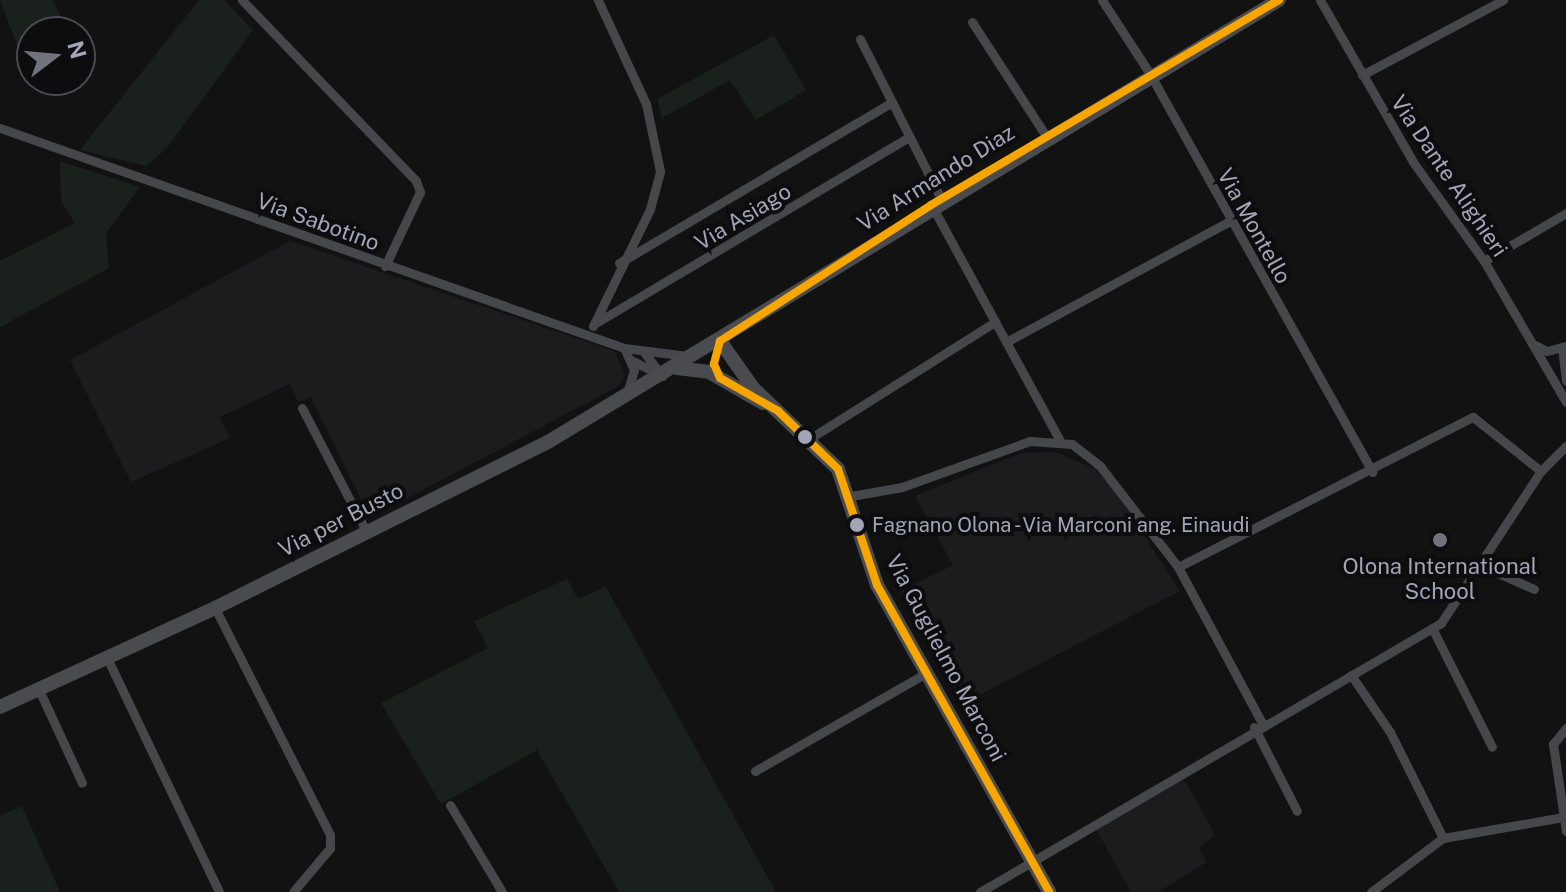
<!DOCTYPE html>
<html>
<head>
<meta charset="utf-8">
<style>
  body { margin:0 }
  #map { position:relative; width:1566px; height:892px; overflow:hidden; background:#121212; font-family:"Public Sans",sans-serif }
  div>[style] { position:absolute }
  .built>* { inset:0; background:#1c1c1e }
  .green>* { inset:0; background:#1a211c }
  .street>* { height:9px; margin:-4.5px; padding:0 4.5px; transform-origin:4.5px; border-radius:4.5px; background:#46474b }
  .secondary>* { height:14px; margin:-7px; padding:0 7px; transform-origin:7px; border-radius:7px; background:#4a4b4f }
  .bus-1>* { height:8px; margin:-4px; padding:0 4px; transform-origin:4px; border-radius:4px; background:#f7a600 }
  .dots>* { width:22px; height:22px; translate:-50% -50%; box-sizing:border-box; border:4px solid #0d0c0e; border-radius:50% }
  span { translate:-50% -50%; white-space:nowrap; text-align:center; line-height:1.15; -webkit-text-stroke:8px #0d0c0e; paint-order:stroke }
  .bus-label { font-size:20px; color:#a2a5b5 }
  .left { translate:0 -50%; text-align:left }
  .street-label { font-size:22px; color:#a2a5b5 }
  .poi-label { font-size:22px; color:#a2a5b5 }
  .north { position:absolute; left:16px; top:16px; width:80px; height:80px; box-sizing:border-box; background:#0d0c0e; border:2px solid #494951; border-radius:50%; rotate:74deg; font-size:22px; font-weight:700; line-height:32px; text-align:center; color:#a2a5b5 }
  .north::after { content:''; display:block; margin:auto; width:28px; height:36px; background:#70727c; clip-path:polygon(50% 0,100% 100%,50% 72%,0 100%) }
</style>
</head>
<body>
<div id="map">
  <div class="built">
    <div style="clip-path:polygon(290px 241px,614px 351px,625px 375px,619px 386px,370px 518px,311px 397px,298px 402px,290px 384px,220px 417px,230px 438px,131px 482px,70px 360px)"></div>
    <div style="clip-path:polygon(1056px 452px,1095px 469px,1116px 492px,1180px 591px,962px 704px,900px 591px,953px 565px,915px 496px,1021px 453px)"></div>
    <div style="clip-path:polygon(1179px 781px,1186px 782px,1215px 835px,1199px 848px,1207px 862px,1158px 892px,1131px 892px,1096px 829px)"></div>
  </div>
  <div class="green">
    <div style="clip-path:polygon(0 0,53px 0,64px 23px,32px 32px,32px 42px,19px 50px)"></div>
    <div style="clip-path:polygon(199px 0,224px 0,253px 30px,167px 148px,146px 166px,80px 150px)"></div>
    <div style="clip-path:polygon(774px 35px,806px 90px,756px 120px,730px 80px,662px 118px,657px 99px)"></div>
    <div style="clip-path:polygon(60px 161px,140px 187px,106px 233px,109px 268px,0 327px,0 261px,75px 223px,61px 201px)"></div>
    <div style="clip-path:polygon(567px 579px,578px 599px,606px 587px,776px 892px,619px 892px,537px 750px,441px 804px,381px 703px,488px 648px,474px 621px)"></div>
    <div style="clip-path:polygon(22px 806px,60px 892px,0 892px,0 816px)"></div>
  </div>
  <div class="street">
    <div style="left:242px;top:0;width:251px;rotate:46.1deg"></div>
    <div style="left:416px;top:181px;width:12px;rotate:70deg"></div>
    <div style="left:420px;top:192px;width:82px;rotate:115.3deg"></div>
    <div style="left:1102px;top:0;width:88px;rotate:57deg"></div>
    <div style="left:1150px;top:74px;width:456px;rotate:60.8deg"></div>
    <div style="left:1320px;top:0;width:187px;rotate:60.1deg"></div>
    <div style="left:1413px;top:162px;width:122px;rotate:54.4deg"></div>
    <div style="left:1484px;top:261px;width:163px;rotate:59.8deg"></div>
    <div style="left:972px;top:22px;width:136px;rotate:57deg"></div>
    <div style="left:860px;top:39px;width:179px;rotate:63.1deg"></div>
    <div style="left:1362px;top:75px;width:160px;rotate:-28deg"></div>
    <div style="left:0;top:128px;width:662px;rotate:19.42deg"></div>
    <div style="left:932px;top:206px;width:265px;rotate:61.4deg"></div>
    <div style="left:1484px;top:261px;width:95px;rotate:-30.3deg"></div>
    <div style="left:619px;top:263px;width:317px;rotate:-30.5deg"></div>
    <div style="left:594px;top:324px;width:366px;rotate:-30.7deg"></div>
    <div style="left:593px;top:326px;width:130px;rotate:-64deg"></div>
    <div style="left:650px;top:209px;width:39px;rotate:-75deg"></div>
    <div style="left:660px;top:171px;width:68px;rotate:-101.8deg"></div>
    <div style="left:646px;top:104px;width:115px;rotate:-114.8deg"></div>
    <div style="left:1006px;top:342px;width:255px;rotate:-28.4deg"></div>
    <div style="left:1535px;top:345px;width:13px;rotate:27deg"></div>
    <div style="left:1547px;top:351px;width:20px;rotate:-15deg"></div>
    <div style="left:1562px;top:348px;width:33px;rotate:83deg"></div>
    <div style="left:633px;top:361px;width:33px;rotate:27deg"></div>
    <div style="left:662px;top:376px;width:30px;rotate:-127deg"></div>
    <div style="left:627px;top:393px;width:24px;rotate:-73deg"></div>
    <div style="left:634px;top:370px;width:24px;rotate:-114deg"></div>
    <div style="left:624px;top:348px;width:64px;rotate:7.2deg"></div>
    <div style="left:302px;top:408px;width:139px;rotate:62.5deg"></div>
    <div style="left:809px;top:439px;width:220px;rotate:-32.2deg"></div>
    <div style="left:851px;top:496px;width:52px;rotate:-10deg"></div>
    <div style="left:902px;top:487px;width:136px;rotate:-19.8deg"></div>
    <div style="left:1030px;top:441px;width:42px;rotate:4.1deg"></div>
    <div style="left:1072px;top:444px;width:36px;rotate:38deg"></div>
    <div style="left:1100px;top:466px;width:128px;rotate:52.3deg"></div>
    <div style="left:1178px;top:567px;width:177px;rotate:61.7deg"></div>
    <div style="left:1480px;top:565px;width:59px;rotate:24deg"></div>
    <div style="left:1178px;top:567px;width:331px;rotate:-27deg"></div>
    <div style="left:1473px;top:417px;width:87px;rotate:38.5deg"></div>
    <div style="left:215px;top:608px;width:254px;rotate:63.1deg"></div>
    <div style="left:330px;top:835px;width:13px;rotate:90deg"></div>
    <div style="left:330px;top:848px;width:57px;rotate:130.1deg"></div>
    <div style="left:1432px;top:628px;width:133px;rotate:63.2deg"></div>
    <div style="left:108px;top:660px;width:257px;rotate:64.4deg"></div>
    <div style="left:1351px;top:675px;width:69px;rotate:55.6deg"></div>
    <div style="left:1390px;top:732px;width:119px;rotate:63.4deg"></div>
    <div style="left:40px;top:692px;width:100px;rotate:65.2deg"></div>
    <div style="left:1254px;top:727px;width:94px;rotate:62.9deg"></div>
    <div style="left:1566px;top:728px;width:21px;rotate:129deg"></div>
    <div style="left:1553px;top:744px;width:88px;rotate:81.5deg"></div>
    <div style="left:755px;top:771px;width:197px;rotate:-29.8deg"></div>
    <div style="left:450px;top:805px;width:101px;rotate:59.1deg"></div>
    <div style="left:980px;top:892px;width:534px;rotate:-30.26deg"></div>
    <div style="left:1441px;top:623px;width:182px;rotate:-56.7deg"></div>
    <div style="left:1541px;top:471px;width:35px;rotate:-45deg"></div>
    <div style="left:1371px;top:892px;width:90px;rotate:-36.9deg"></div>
    <div style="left:1443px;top:838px;width:122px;rotate:-9.9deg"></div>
  </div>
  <div class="secondary">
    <div style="left:720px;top:341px;width:57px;rotate:54.9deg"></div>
    <div style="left:753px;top:388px;width:117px;rotate:43.6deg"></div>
    <div style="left:838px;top:469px;width:122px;rotate:71.4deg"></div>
    <div style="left:877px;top:585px;width:352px;rotate:60.7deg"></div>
    <div style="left:677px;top:368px;width:32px;rotate:7deg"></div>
    <div style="left:709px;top:372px;width:62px;rotate:29.9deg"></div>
    <div style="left:0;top:707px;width:237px;rotate:-24.7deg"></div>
    <div style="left:215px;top:608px;width:372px;rotate:-26.5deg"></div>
    <div style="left:548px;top:442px;width:854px;rotate:-31.16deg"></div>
  </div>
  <div class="bus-1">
    <div style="left:720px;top:341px;width:24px;rotate:105deg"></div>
    <div style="left:714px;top:364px;width:15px;rotate:67deg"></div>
    <div style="left:720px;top:378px;width:67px;rotate:29.6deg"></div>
    <div style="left:778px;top:411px;width:83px;rotate:44deg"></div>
    <div style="left:838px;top:469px;width:122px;rotate:71.4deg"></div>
    <div style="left:877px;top:585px;width:352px;rotate:60.7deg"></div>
    <div style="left:720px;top:341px;width:251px;rotate:-32.8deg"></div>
    <div style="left:931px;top:205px;width:404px;rotate:-30.5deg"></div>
  </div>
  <div class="dots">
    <div style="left:805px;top:437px;background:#a2a5b5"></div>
    <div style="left:857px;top:525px;background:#a2a5b5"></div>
    <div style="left:1440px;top:540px;background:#70727c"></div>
  </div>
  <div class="bus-label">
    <span class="left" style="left:872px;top:525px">Fagnano Olona - Via Marconi ang. Einaudi</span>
  </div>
  <div class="street-label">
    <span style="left:1449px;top:176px;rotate:56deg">Via Dante Alighieri</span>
    <span style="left:936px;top:178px;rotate:-32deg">Via Armando Diaz</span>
    <span style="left:743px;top:217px;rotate:-31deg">Via Asiago</span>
    <span style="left:318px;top:222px;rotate:20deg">Via Sabotino</span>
    <span style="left:1254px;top:226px;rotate:61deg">Via Montello</span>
    <span style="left:341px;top:520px;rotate:-27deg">Via per Busto</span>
    <span style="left:946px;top:658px;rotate:62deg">Via Guglielmo Marconi</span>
  </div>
  <div class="poi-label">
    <span style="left:1440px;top:579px">Olona International<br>School</span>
  </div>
  <div class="north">N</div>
</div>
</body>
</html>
